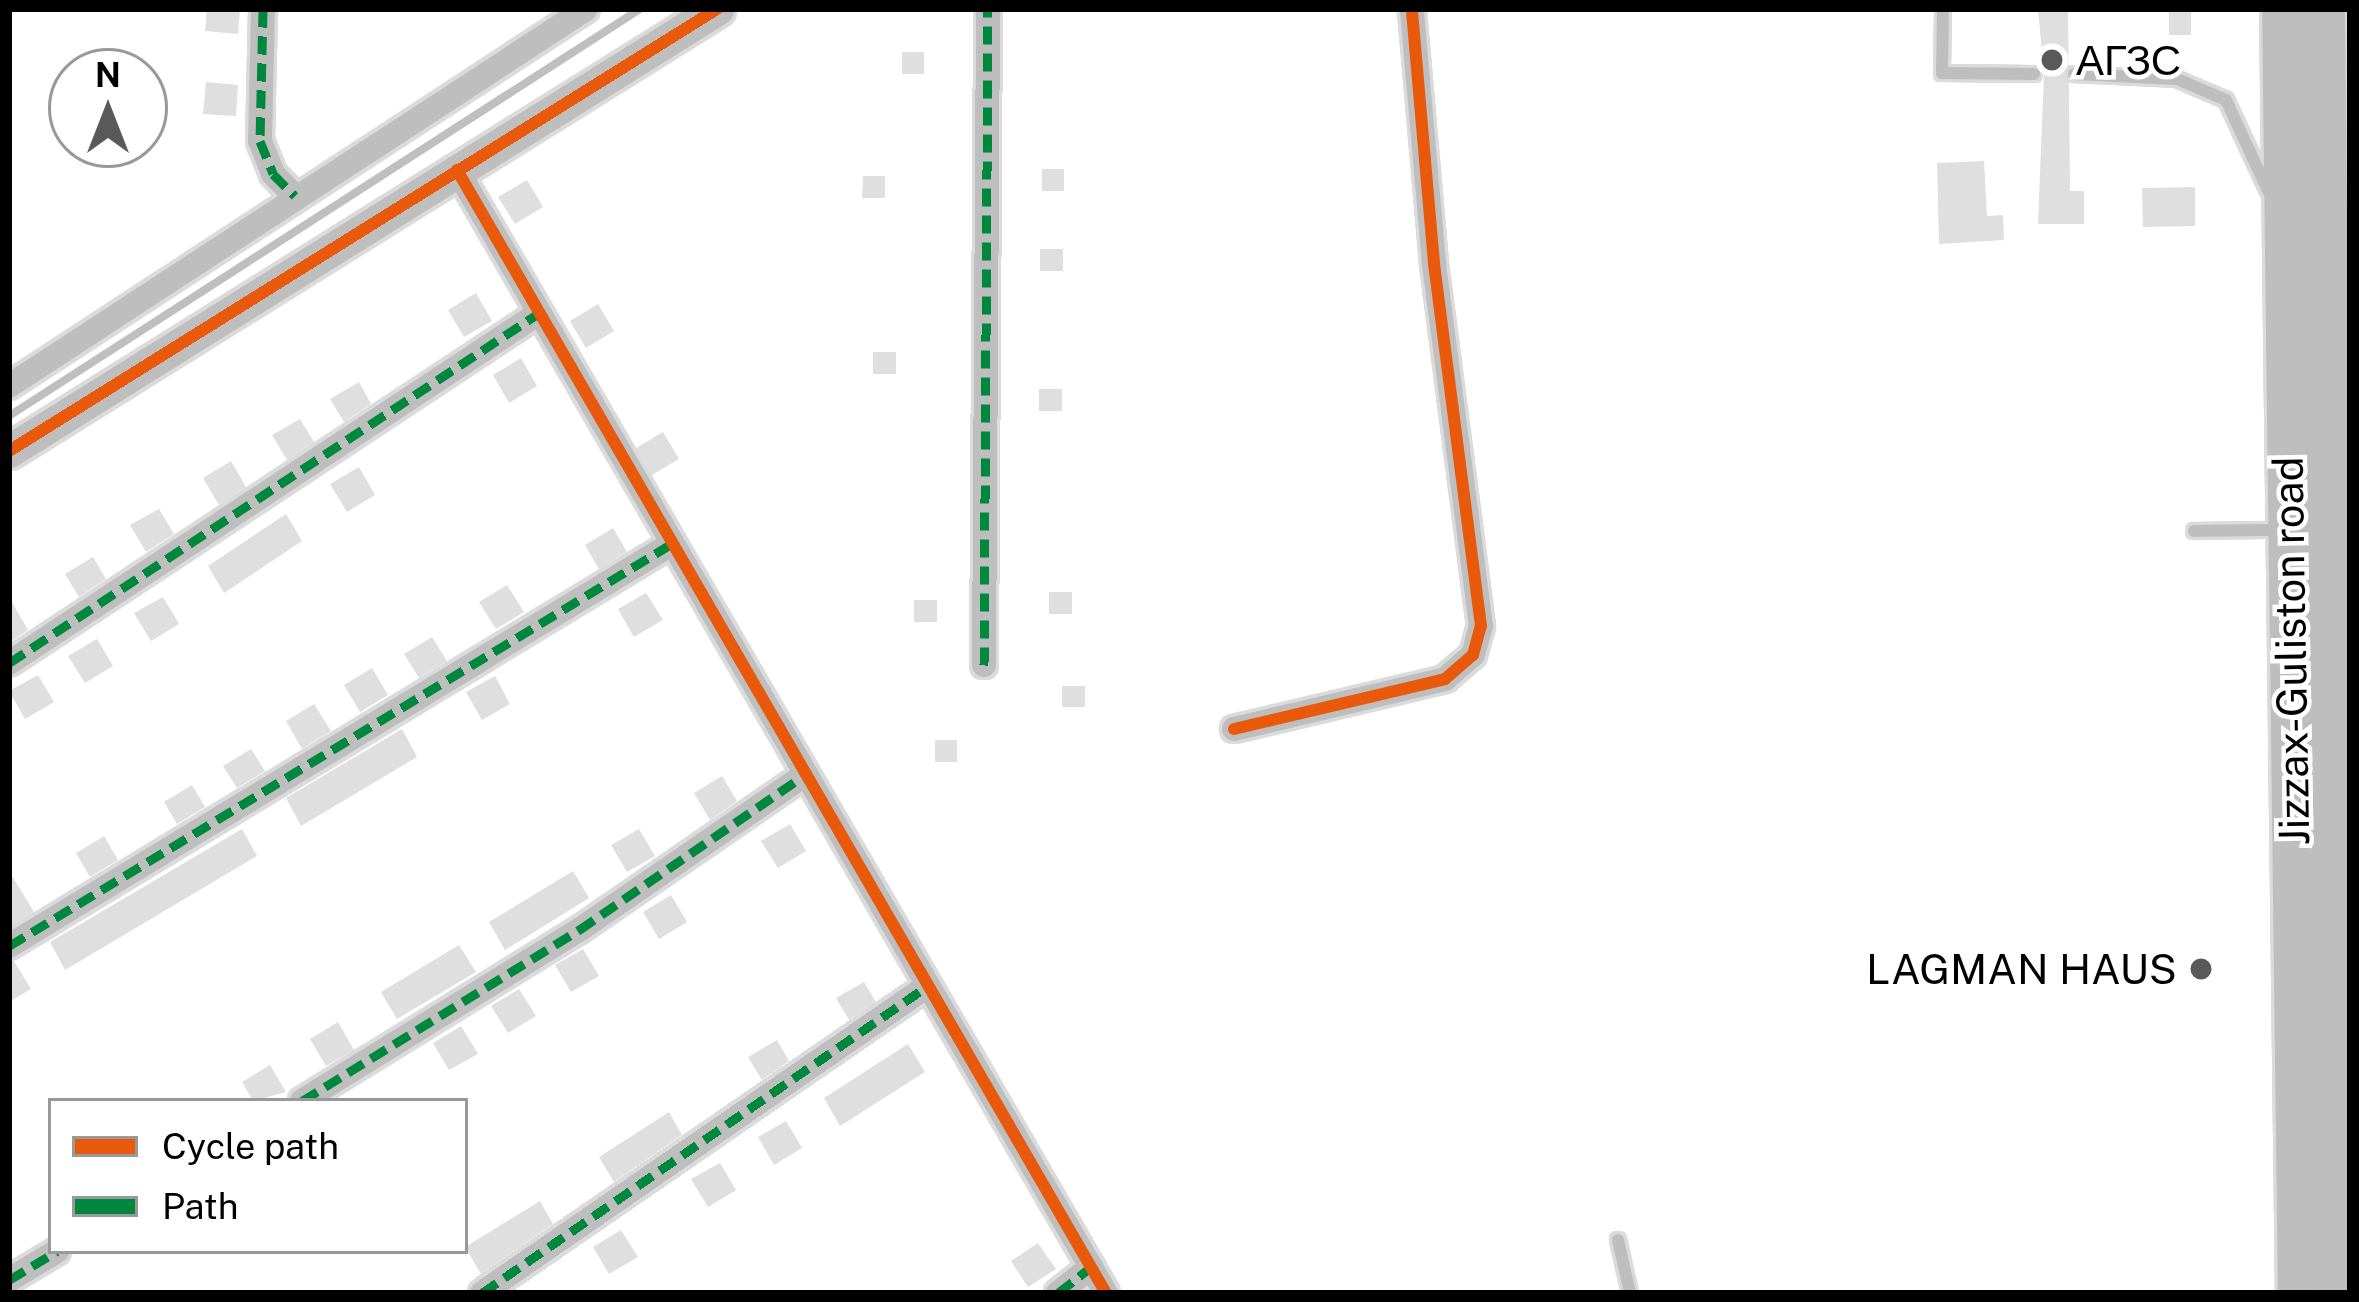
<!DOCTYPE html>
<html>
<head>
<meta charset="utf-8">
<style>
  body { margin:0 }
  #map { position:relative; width:2359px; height:1302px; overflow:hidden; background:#fff; font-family:"Public Sans",sans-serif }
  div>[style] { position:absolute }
  .stream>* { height:8px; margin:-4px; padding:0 4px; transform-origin:4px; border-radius:4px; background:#bfbfbf }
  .building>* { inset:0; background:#dfdfdf }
  .roads { filter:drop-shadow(3px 0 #dbdbdb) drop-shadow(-3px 0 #dbdbdb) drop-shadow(0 3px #dbdbdb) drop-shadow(0 -3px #dbdbdb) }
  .service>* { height:12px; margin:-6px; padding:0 6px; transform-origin:6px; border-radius:6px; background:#bebebe }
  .minor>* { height:24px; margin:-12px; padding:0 12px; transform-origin:12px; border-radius:12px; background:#bebebe }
  .tertiary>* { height:33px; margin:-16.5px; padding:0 16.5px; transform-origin:16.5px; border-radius:16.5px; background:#bebebe }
  .trunk>* { height:42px; margin:-21px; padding:0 21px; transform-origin:21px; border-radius:21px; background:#bebebe }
  .quiet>* { height:9px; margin-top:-4.5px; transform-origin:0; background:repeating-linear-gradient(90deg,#00873e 0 18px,transparent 0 27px) }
  .cycleway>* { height:12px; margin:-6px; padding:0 6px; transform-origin:6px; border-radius:6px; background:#e8590c }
  .dots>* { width:33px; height:33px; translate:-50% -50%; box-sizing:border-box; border:6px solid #fff; border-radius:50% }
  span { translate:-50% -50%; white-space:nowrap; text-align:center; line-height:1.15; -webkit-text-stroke:9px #fff; paint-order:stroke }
  .poi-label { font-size:42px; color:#000 }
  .left { translate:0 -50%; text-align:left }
  .right { translate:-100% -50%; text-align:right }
  .street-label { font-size:42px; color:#000 }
  .frame { position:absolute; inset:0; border:12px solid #000; pointer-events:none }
  .legend { position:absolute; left:48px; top:1098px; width:420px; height:156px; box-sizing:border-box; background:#fff; border:3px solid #999; margin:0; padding:15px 21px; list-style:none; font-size:36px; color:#000 }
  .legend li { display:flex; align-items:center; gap:24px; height:60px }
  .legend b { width:60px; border:3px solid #999 }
  .north { position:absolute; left:48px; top:48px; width:120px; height:120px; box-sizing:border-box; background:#fff; border:3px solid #999; border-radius:50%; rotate:0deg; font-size:33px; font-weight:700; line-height:48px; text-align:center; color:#000 }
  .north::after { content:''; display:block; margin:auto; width:42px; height:54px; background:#595959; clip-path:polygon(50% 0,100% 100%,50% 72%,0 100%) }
</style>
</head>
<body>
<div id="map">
  <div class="stream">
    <div style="left:9px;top:416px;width:751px;rotate:-32.82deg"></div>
  </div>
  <div class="building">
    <div style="clip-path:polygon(207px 9px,240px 9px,238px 34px,205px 31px)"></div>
    <div style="clip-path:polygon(2038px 9px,2068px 9px,2070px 191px,2084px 191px,2084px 224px,2038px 224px,2044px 73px)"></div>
    <div style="clip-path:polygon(2169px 9px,2191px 9px,2191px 35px,2169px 35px)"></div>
    <div style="clip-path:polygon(902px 52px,924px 52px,924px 74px,902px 74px)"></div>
    <div style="clip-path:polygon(206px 82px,238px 85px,236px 116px,203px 114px)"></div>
    <div style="clip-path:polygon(1984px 161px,1987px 216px,2003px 215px,2004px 240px,1939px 244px,1937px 163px)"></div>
    <div style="clip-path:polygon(1042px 169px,1064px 169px,1064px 191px,1042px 191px)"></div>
    <div style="clip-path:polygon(863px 176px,885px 176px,885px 198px,862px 198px)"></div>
    <div style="clip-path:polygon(527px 180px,543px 207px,515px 224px,498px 197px)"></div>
    <div style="clip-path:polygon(2195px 187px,2195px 226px,2143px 227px,2142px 188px)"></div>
    <div style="clip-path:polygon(1040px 249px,1063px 249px,1063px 271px,1040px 271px)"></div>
    <div style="clip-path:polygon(476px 293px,492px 321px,464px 337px,448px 310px)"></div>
    <div style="clip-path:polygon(598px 304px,614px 331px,586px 348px,570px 321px)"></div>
    <div style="clip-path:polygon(873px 352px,896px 352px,896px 374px,873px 374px)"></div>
    <div style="clip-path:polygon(521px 358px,537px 386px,509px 403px,493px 375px)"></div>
    <div style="clip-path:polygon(359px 382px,371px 404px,344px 422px,330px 399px)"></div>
    <div style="clip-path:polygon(1039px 389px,1062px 389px,1062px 411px,1039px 411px)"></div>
    <div style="clip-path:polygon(300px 419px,314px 442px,287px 460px,272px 435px)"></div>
    <div style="clip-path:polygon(663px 432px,679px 459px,652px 475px,636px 448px)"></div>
    <div style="clip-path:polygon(231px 461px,246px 487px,219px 505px,203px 478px)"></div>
    <div style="clip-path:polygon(359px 467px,375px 495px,347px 512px,330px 484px)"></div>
    <div style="clip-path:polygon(159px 509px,174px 534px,146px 552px,130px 525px)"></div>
    <div style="clip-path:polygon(286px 514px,302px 541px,224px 593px,208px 566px)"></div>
    <div style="clip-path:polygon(613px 528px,627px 552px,599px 569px,585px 545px)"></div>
    <div style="clip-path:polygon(93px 557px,106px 579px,79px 597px,65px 574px)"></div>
    <div style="clip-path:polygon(507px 585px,524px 612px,496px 629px,479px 602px)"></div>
    <div style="clip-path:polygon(1049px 592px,1072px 592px,1072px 614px,1049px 614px)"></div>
    <div style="clip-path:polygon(646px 593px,663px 620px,634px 637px,618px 609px)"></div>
    <div style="clip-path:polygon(9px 597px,28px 630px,9px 643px)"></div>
    <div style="clip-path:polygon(163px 597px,179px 624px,151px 641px,134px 613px)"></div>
    <div style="clip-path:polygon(914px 600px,937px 600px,937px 622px,914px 622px)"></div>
    <div style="clip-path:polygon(432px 637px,447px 661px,419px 678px,404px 654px)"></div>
    <div style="clip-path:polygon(97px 639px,113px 666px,85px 683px,68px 656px)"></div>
    <div style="clip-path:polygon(372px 668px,388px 695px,360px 712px,344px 685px)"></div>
    <div style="clip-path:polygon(38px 675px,54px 702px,25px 719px,9px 691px)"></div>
    <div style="clip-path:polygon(495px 676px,510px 704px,482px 720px,466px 692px)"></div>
    <div style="clip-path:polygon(1062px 686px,1085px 686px,1085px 707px,1062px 707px)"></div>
    <div style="clip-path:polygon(314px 704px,331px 731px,302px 749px,286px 721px)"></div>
    <div style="clip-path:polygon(402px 729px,417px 757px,301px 826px,286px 798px)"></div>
    <div style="clip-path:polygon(935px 740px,957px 740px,957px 762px,935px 762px)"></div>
    <div style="clip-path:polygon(251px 749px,265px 771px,237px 788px,223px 766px)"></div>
    <div style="clip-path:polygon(722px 776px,737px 801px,710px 820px,694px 793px)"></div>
    <div style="clip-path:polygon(192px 785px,205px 807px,177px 824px,164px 802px)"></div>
    <div style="clip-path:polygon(790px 824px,806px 851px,778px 868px,761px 841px)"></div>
    <div style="clip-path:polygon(242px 829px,257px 856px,65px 970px,50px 942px)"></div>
    <div style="clip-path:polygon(639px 829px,655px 856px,627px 872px,611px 845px)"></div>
    <div style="clip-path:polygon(104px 836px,118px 860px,90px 877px,76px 853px)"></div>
    <div style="clip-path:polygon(9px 871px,34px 912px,9px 927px)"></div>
    <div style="clip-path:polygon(573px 871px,589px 898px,505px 950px,489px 922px)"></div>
    <div style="clip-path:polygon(671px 895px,687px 922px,659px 939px,643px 912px)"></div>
    <div style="clip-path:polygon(459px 945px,476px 972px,397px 1019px,381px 992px)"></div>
    <div style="clip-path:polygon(583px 949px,599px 976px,571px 992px,555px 965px)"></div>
    <div style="clip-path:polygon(14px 961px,31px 989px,9px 1002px,9px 962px)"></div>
    <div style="clip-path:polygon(864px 982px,876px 1002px,849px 1020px,836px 998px)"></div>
    <div style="clip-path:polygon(519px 989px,536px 1016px,508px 1033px,491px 1006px)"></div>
    <div style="clip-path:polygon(338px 1022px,354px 1050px,326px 1066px,310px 1039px)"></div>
    <div style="clip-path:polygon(461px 1026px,478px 1054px,449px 1070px,433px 1043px)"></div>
    <div style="clip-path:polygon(777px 1040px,789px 1061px,762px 1080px,748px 1057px)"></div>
    <div style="clip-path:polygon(908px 1044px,925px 1072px,840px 1126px,824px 1098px)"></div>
    <div style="clip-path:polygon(270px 1065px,286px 1092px,253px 1101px,242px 1082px)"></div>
    <div style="clip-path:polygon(669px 1112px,682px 1135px,614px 1182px,599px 1157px)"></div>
    <div style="clip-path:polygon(786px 1121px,802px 1148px,774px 1165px,758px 1137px)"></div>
    <div style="clip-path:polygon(720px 1163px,736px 1190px,708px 1207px,691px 1179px)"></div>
    <div style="clip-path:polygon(540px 1201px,553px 1224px,481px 1274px,465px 1247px)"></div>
    <div style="clip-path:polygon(621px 1230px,638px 1257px,609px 1274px,593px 1247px)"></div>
    <div style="clip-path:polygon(1038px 1243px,1056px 1269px,1028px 1287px,1011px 1261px)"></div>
  </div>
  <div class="roads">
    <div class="service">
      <div style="left:1943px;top:9px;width:64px;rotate:90.9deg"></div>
      <div style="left:1942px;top:73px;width:92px;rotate:0.6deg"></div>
      <div style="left:2074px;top:74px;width:103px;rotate:2.8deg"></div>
      <div style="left:2177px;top:79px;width:53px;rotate:23.2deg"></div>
      <div style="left:2226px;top:100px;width:100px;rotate:65.2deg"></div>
      <div style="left:2194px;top:531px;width:88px;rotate:-0.7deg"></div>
      <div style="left:1618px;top:1240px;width:54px;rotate:77.2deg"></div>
    </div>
    <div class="minor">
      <div style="left:263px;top:9px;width:132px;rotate:91.3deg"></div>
      <div style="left:260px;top:141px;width:35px;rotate:68deg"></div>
      <div style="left:273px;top:174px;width:31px;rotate:45deg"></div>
      <div style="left:457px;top:170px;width:1297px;rotate:59.98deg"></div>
      <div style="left:9px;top:386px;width:689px;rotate:-33.16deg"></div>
      <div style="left:9px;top:663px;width:632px;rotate:-33.44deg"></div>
      <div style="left:984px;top:665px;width:656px;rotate:-89.65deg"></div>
      <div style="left:1234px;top:729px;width:217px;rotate:-13.3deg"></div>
      <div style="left:1445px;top:679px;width:37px;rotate:-41deg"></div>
      <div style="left:1473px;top:655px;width:30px;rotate:-75deg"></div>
      <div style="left:1481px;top:626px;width:366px;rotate:-97.4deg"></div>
      <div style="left:1434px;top:263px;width:255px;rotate:-95deg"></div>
      <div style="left:9px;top:946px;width:771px;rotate:-31.26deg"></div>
      <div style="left:302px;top:1101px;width:326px;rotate:-31.7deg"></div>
      <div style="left:579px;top:930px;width:272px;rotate:-34.5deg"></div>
      <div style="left:9px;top:1280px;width:56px;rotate:-31.1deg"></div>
      <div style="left:482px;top:1293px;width:539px;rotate:-34.57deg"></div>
      <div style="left:1058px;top:1293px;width:42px;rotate:-38.2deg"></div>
    </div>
    <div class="tertiary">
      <div style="left:9px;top:451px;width:835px;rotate:-31.98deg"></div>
    </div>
    <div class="trunk">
      <div style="left:2283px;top:9px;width:1284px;rotate:89.29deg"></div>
      <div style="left:2324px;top:9px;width:1284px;rotate:89.42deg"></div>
    </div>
  </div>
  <div class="quiet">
    <div style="left:263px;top:9px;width:132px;rotate:91.3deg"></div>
    <div style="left:260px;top:141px;width:35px;rotate:68deg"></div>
    <div style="left:273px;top:174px;width:31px;rotate:45deg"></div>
    <div style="left:9px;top:663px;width:632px;rotate:-33.44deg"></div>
    <div style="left:984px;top:665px;width:656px;rotate:-89.65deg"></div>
    <div style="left:9px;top:946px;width:771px;rotate:-31.26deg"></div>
    <div style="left:302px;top:1101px;width:326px;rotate:-31.7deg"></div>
    <div style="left:579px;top:930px;width:272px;rotate:-34.5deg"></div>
    <div style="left:9px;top:1280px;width:56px;rotate:-31.1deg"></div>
    <div style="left:482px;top:1293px;width:539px;rotate:-34.57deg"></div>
    <div style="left:1058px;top:1293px;width:42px;rotate:-38.2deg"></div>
  </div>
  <div class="cycleway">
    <div style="left:457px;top:170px;width:1297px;rotate:59.98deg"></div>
    <div style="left:9px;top:451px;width:835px;rotate:-31.98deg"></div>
    <div style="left:1234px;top:729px;width:217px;rotate:-13.3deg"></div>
    <div style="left:1445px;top:679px;width:37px;rotate:-41deg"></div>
    <div style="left:1473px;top:655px;width:30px;rotate:-75deg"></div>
    <div style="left:1481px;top:626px;width:366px;rotate:-97.4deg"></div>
    <div style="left:1434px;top:263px;width:255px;rotate:-95deg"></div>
  </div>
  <div class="dots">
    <div style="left:2052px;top:60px;background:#595959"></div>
    <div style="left:2201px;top:969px;background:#595959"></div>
  </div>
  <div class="poi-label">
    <span class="left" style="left:2076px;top:60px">АГЗС</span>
    <span class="right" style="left:2177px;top:969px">LAGMAN HAUS</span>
  </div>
  <div class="street-label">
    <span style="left:2291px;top:651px;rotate:-91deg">Jizzax-Guliston road</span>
  </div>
  <div class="frame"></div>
  <ul class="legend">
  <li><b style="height:15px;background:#e8590c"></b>Cycle path</li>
  <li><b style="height:15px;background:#00873e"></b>Path</li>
  </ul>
  <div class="north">N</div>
</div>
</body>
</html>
